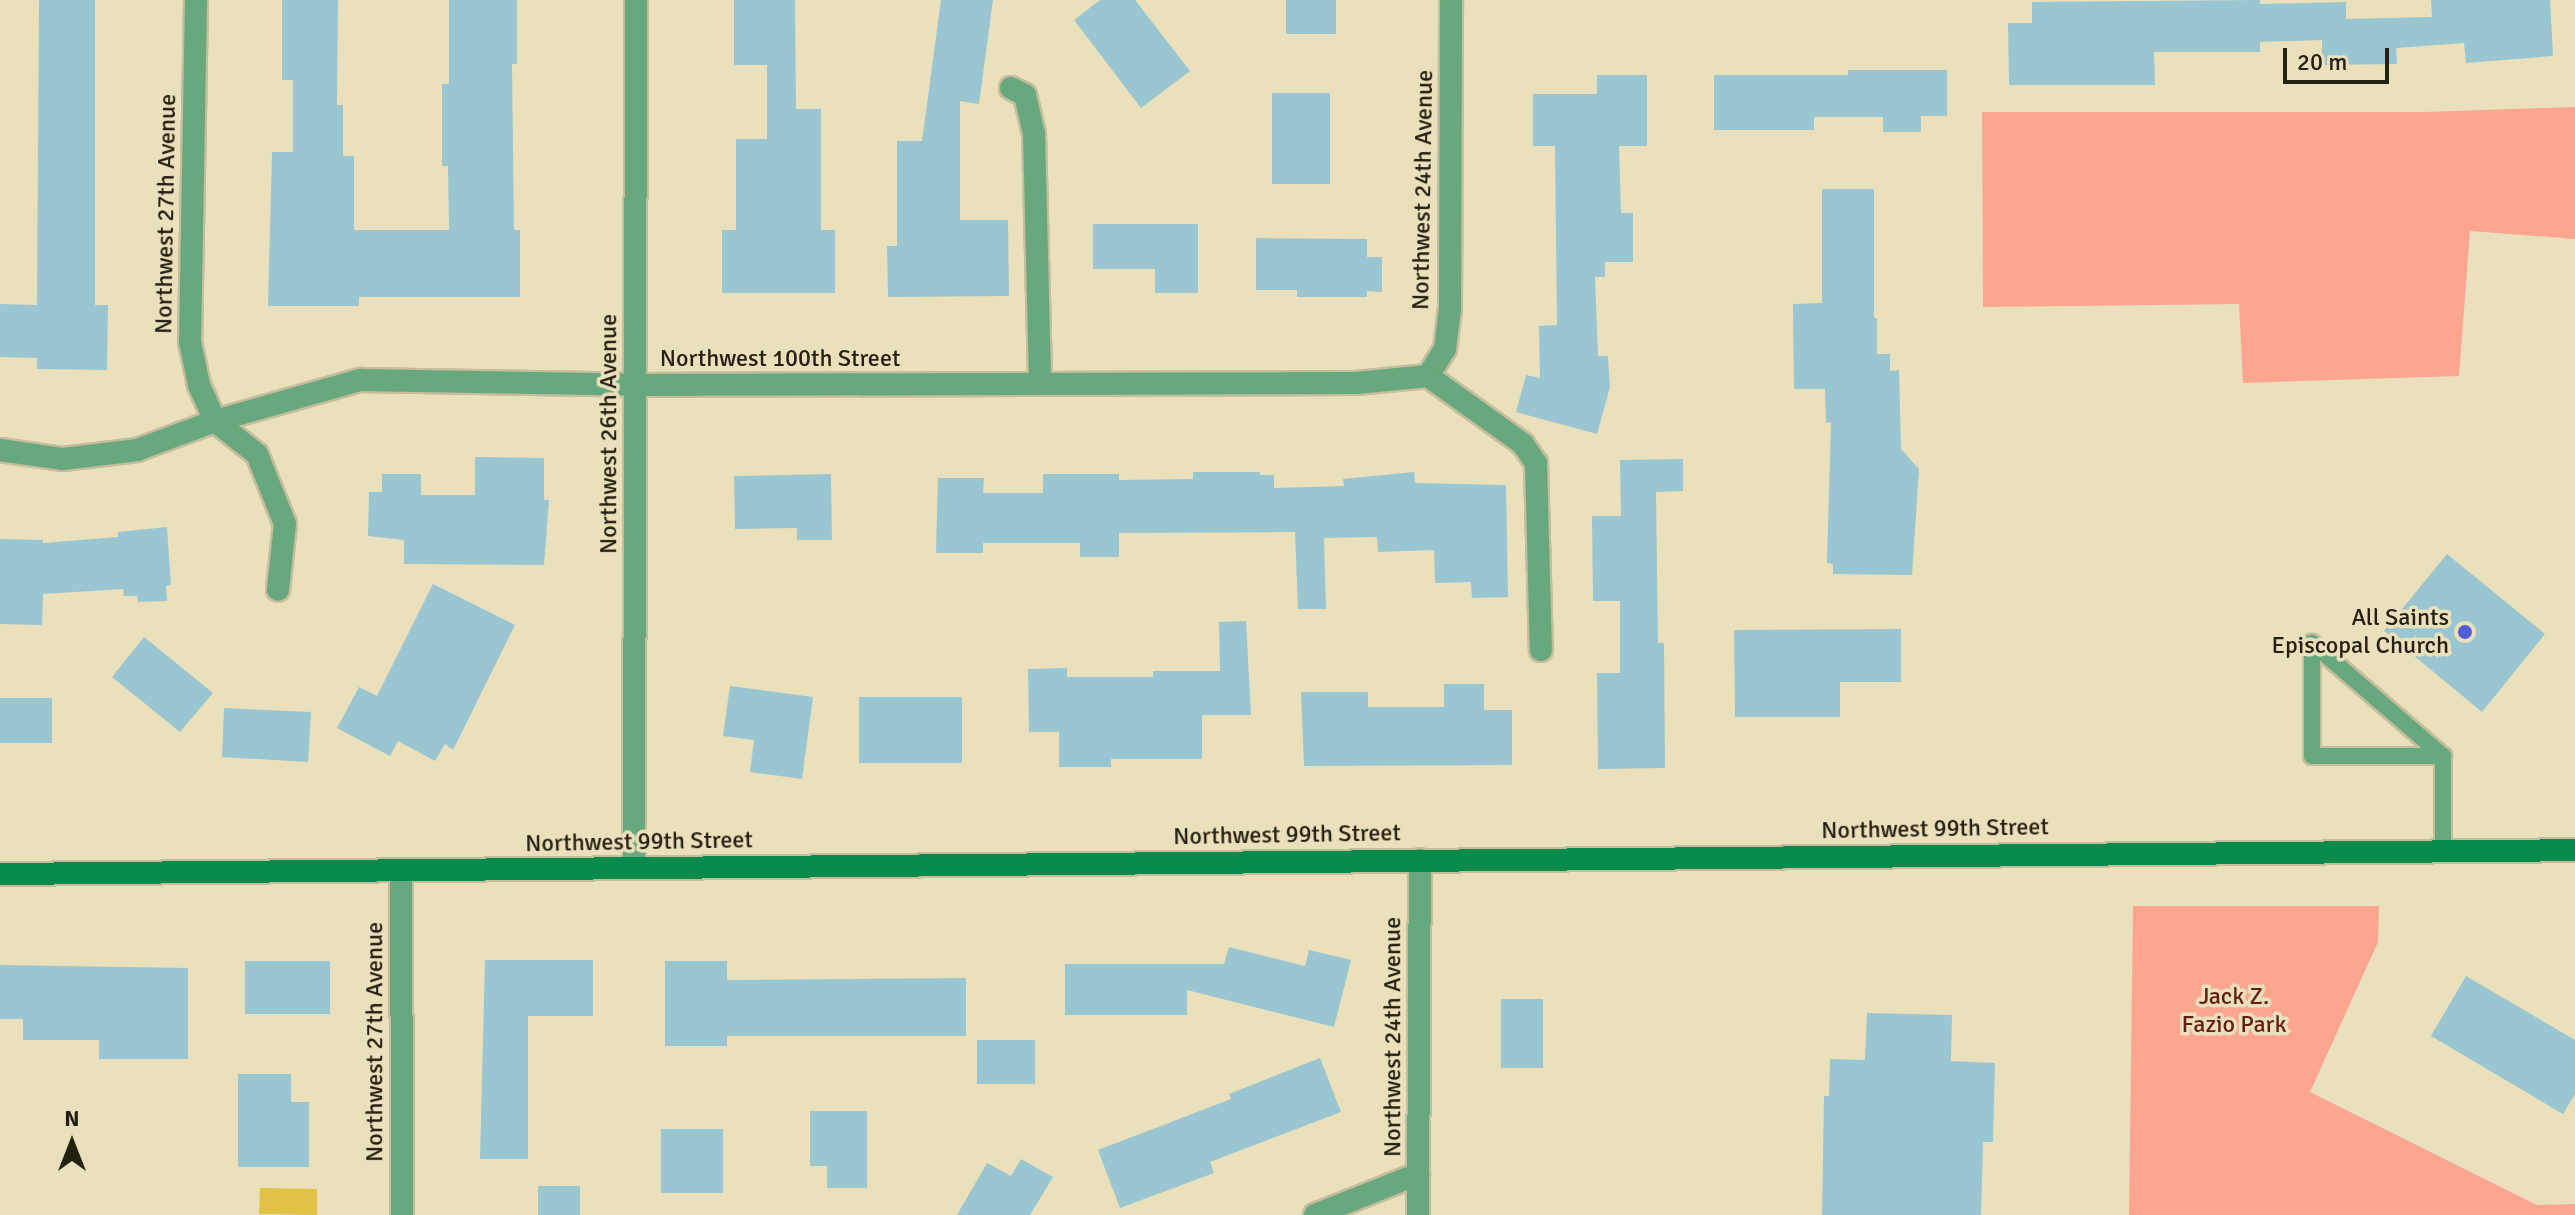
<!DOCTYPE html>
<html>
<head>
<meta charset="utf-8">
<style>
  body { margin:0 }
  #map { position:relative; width:2575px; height:1215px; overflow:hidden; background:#eae0bb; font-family:Signika,sans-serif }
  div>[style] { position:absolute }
  .green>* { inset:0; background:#fca692 }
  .water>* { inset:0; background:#e2c244 }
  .building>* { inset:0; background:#99c6d1 }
  .roads { filter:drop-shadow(2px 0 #c6bd9d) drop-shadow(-2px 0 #c6bd9d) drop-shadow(0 2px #c6bd9d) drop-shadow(0 -2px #c6bd9d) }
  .service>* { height:16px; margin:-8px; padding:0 8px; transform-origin:8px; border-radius:8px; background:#68a87e }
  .minor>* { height:22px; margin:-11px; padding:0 11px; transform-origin:11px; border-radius:11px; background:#68a87e }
  .tertiary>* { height:22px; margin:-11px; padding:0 11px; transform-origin:11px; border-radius:11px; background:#68a87e }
  .secondary>* { height:22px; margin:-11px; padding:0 11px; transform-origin:11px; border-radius:11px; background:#078b4d }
  .dots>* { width:22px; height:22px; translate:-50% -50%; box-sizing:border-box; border:4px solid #eae0bb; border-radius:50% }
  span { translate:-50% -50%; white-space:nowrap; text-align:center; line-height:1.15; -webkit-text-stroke:7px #eae0bb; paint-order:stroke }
  .street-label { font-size:24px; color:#242012 }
  .poi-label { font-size:24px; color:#242012 }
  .right { translate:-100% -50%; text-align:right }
  .park-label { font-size:24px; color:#641e0e }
  .north { position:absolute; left:32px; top:1103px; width:80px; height:80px; -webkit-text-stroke:6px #eae0bb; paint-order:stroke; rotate:0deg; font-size:22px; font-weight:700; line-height:32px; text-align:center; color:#242012 }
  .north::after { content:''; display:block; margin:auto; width:28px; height:36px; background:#242012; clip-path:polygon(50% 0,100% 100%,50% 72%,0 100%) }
  .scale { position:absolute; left:2283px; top:48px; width:106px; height:36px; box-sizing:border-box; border:4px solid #242012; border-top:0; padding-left:10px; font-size:24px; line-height:28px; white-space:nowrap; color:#242012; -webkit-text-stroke:6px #eae0bb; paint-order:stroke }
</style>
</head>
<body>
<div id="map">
  <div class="green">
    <div style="clip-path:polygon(2575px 107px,2575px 239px,2470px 231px,2459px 376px,2243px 383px,2239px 304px,1983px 307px,1982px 112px,2424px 112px)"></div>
    <div style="clip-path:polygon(2133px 906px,2379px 906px,2378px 942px,2310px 1092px,2537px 1205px,2575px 1204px,2575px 1215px,2129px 1215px)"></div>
  </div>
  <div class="water">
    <div style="clip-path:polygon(260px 1188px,317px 1189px,317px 1215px,259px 1214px)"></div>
  </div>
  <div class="building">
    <div style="clip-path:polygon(39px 0,95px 0,95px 305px,108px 305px,107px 370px,37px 369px,37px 358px,0 357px,0 304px,37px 305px)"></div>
    <div style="clip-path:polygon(282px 0,338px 0,337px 105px,343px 105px,343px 156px,354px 156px,354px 230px,449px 230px,448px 166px,442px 166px,442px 84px,449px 84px,449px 0,517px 0,517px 64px,512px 64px,514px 230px,520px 230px,520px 297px,359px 297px,359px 306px,268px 306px,272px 152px,293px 152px,293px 80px,282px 80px)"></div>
    <div style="clip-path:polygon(734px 0,795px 0,796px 109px,821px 109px,821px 230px,835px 230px,835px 293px,722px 293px,722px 230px,736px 230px,736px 139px,767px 139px,767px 65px,734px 65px)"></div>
    <div style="clip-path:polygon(941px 0,993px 0,979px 104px,960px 101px,960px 220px,1008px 220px,1009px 296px,888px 297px,887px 246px,897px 246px,897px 141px,922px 141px)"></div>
    <div style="clip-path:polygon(1100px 0,1135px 0,1190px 71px,1141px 108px,1074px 20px)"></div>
    <div style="clip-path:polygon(1286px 0,1336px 0,1336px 34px,1286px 34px)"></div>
    <div style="clip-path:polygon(2260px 0,2260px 4px,2346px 2px,2346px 19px,2432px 17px,2431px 0,2550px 0,2553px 56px,2466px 63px,2464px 43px,2396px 48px,2397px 64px,2322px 65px,2322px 40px,2260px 42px,2260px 52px,2154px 52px,2155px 85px,2009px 85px,2008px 23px,2032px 23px,2032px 2px)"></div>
    <div style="clip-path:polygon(1848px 70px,1947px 70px,1947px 116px,1921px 116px,1921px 132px,1883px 132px,1883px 117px,1814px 117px,1814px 130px,1714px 130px,1714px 75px,1848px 75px)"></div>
    <div style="clip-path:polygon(1597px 75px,1647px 75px,1647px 146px,1619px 146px,1621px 213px,1633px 213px,1633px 262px,1605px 262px,1605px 277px,1595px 277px,1598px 356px,1608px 356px,1610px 387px,1597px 434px,1516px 412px,1526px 375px,1540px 378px,1539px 326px,1557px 325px,1555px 146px,1533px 146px,1533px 94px,1597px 94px)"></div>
    <div style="clip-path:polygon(1272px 93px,1330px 93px,1330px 184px,1272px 184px)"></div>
    <div style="clip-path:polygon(1822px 189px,1874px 189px,1874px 318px,1877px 318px,1877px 354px,1890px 354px,1890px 371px,1899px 370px,1901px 449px,1919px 469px,1912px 575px,1833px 574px,1833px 564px,1827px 563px,1831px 422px,1826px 423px,1825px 389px,1794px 389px,1793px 304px,1822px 303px)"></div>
    <div style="clip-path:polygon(1093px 224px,1198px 224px,1198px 293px,1155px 293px,1155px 269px,1093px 269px)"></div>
    <div style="clip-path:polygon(1256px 238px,1367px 239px,1367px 257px,1382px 257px,1382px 292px,1367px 291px,1367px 297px,1297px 297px,1297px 290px,1256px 290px)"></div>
    <div style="clip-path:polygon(475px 457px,544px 458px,544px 500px,549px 500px,544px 565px,404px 564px,404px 540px,368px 536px,369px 492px,382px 492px,382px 474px,421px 474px,421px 495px,475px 495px)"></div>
    <div style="clip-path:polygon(1683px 459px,1683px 491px,1656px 492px,1658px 643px,1664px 643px,1665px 768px,1598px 769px,1597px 673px,1620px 673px,1620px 601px,1593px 601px,1592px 516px,1621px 516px,1620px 460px)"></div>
    <div style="clip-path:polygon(1193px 472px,1260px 472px,1260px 475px,1274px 475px,1274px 488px,1344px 486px,1343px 479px,1414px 472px,1415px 483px,1506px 485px,1508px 597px,1472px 598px,1471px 582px,1435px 583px,1434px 550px,1378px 552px,1377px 537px,1324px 538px,1326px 609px,1298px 609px,1295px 532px,1119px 533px,1119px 557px,1080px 557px,1080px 543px,983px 543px,983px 553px,936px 553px,938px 478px,984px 478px,983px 493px,1043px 493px,1043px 474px,1119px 474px,1119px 480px,1193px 479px)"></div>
    <div style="clip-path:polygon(831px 474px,832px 540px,797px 540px,797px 528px,735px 529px,734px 476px)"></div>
    <div style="clip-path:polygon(167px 527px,171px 585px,166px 586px,167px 601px,138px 602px,137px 596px,124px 596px,123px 589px,43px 594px,42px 625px,0 624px,0 539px,43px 540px,43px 543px,118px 537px,118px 532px)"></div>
    <div style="clip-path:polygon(2447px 554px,2545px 634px,2482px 712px,2384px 631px)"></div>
    <div style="clip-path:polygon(433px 584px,515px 625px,453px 750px,445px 744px,435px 761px,398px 741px,390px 756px,337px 728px,359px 687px,377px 696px)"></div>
    <div style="clip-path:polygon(1246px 621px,1251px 715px,1202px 715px,1202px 759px,1111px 759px,1111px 767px,1059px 767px,1059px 732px,1029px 732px,1028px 669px,1067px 668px,1067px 677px,1153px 677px,1153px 671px,1220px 671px,1219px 622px)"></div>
    <div style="clip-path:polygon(1901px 629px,1901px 682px,1840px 682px,1840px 717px,1735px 717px,1734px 630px)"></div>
    <div style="clip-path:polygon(144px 637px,213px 693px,180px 732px,112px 677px)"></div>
    <div style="clip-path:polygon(1444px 684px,1484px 684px,1484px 710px,1512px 710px,1512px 765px,1304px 766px,1301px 692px,1368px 692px,1368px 707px,1444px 707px)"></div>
    <div style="clip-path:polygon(730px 686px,813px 697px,802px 779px,750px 772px,754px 740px,723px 736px)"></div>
    <div style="clip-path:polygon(859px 697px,962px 697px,962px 763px,859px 763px)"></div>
    <div style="clip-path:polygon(0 698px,52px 698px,52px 743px,0 743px)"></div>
    <div style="clip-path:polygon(224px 708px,311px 712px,308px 762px,222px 757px)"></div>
    <div style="clip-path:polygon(1229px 947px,1305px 966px,1309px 950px,1351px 960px,1334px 1027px,1187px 990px,1187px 1015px,1065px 1015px,1065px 964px,1224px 964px)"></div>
    <div style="clip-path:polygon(485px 960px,593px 960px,593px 1016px,528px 1016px,528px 1159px,480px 1159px)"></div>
    <div style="clip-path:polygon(245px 961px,330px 961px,330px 1014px,245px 1014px)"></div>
    <div style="clip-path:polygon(665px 961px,727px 961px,727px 980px,966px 978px,966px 1036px,727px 1036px,727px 1046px,665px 1046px)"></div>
    <div style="clip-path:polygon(0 965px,188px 968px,188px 1059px,99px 1059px,99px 1040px,23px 1040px,23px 1019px,0 1019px)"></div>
    <div style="clip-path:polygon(2466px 976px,2575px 1040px,2575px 1094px,2563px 1114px,2431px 1036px)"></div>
    <div style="clip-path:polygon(1501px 999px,1543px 999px,1543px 1068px,1501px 1068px)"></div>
    <div style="clip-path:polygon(1867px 1013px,1952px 1015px,1951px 1061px,1995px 1063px,1993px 1142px,1983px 1142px,1981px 1215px,1822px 1215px,1824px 1096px,1829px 1096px,1830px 1059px,1865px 1060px)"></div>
    <div style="clip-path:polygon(977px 1040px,1035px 1040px,1035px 1084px,977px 1084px)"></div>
    <div style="clip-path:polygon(1320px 1058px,1341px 1112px,1210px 1162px,1214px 1173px,1120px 1208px,1098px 1150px,1231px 1099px,1229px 1094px)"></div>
    <div style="clip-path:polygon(238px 1074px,291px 1074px,291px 1102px,309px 1102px,309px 1167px,238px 1167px)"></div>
    <div style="clip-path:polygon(810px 1111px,867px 1111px,867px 1188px,827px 1188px,827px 1166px,810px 1166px)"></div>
    <div style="clip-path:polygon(661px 1129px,723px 1129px,723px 1193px,661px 1193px)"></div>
    <div style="clip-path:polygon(1021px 1159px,1053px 1177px,1030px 1215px,957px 1215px,987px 1163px,1011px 1176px)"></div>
    <div style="clip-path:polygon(538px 1186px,580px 1186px,580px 1215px,538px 1215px)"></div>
  </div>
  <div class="roads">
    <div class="service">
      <div style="left:2312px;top:643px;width:113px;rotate:90deg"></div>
      <div style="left:2312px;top:756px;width:131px"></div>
      <div style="left:2443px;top:756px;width:95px;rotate:90deg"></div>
      <div style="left:2312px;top:643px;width:173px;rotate:40.8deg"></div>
    </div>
    <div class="minor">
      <div style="left:196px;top:0;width:342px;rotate:91deg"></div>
      <div style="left:190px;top:342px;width:44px;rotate:78.2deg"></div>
      <div style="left:199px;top:385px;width:39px;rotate:66deg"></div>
      <div style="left:215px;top:421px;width:53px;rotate:38.2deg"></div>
      <div style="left:257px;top:454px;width:75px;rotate:68.2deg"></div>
      <div style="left:285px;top:524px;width:66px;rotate:96.1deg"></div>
      <div style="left:1011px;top:88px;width:16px;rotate:27deg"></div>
      <div style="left:1025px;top:95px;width:39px;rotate:77deg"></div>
      <div style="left:1034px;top:133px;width:251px;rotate:88.6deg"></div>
      <div style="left:1428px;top:376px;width:32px;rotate:-58deg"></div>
      <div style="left:1445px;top:349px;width:39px;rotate:-83deg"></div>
      <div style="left:1450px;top:310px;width:310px;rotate:-89.8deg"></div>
      <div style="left:1428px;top:376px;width:117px;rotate:35.6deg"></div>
      <div style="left:1523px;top:444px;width:23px;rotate:56deg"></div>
      <div style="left:1536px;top:463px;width:187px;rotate:88.5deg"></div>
      <div style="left:0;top:450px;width:64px;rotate:8.1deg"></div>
      <div style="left:63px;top:459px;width:75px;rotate:-6.9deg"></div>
      <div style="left:137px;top:450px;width:83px;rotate:-20.4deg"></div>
      <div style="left:215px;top:421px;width:151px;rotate:-15.8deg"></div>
      <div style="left:360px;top:380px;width:276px;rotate:1deg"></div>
      <div style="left:636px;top:385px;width:720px;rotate:-0.16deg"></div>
      <div style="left:1356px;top:383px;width:72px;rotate:-5.6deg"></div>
      <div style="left:401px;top:870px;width:345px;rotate:89.8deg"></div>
      <div style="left:1315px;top:1215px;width:111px;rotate:-21.7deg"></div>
      <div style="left:1418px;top:1215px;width:355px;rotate:-89.7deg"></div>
    </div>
    <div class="tertiary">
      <div style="left:634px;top:868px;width:868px;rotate:-89.87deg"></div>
    </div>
    <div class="secondary">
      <div style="left:0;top:874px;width:2575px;rotate:-0.53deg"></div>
    </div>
  </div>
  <div class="dots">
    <div style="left:2465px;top:632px;background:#525ed5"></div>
  </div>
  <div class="street-label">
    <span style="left:1423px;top:190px;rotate:-89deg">Northwest 24th Avenue</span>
    <span style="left:166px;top:214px;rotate:-89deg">Northwest 27th Avenue</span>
    <span style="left:780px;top:359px">Northwest 100th Street</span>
    <span style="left:609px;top:434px;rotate:-90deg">Northwest 26th Avenue</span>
    <span style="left:1935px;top:829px;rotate:-1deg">Northwest 99th Street</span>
    <span style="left:1287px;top:835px;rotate:-1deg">Northwest 99th Street</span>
    <span style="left:639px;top:842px;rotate:-1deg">Northwest 99th Street</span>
    <span style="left:1393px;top:1037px;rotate:-90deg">Northwest 24th Avenue</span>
    <span style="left:375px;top:1042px;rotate:-90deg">Northwest 27th Avenue</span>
  </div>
  <div class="poi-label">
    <span class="right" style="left:2449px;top:632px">All Saints<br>Episcopal Church</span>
  </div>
  <div class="park-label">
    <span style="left:2234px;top:1011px">Jack Z.<br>Fazio Park</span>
  </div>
  <div class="north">N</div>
  <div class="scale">20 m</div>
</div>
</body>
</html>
